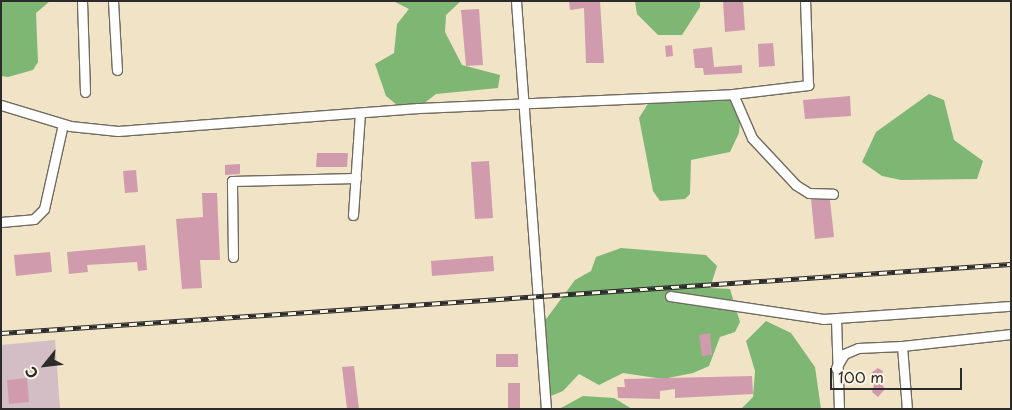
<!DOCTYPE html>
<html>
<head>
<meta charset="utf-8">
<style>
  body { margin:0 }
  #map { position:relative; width:1012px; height:410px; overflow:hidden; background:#f1e3c5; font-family:"Playpen Sans",sans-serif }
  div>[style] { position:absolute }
  .industrial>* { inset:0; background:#d2bec4 }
  .forest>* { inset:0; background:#7eb774 }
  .building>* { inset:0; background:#d19bae }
  .roads { filter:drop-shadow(1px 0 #706b61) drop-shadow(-1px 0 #706b61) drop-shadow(0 1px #706b61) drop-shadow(0 -1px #706b61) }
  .minor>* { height:9px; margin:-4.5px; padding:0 4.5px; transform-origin:4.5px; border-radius:4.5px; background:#fff }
  .rail>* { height:4.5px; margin-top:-2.25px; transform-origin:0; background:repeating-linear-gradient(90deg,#fcf5e5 0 8px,#2b2b2b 0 16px); box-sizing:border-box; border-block:1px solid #2b2b2b }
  span { translate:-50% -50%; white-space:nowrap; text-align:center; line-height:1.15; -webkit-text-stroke:4.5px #fcf5e5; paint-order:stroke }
  .frame { position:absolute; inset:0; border:2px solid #2b2b2b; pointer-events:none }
  .north { position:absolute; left:20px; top:340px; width:50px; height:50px; -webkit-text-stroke:4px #fcf5e5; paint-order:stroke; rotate:241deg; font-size:14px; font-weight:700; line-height:20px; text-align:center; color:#2b2b2b }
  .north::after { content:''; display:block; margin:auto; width:18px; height:22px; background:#2b2b2b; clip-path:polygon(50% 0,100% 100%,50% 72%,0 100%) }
  .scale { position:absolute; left:830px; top:368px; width:132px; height:22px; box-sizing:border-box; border:2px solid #2b2b2b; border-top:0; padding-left:6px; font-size:15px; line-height:18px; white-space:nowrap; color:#2b2b2b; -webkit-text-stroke:4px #fcf5e5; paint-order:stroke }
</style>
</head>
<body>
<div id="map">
  <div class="industrial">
    <div style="clip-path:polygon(55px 340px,60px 409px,1px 409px,1px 345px)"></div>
  </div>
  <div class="forest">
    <div style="clip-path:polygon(1px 1px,50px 1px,36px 13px,38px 62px,33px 70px,8px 77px,1px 76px)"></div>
    <div style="clip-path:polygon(393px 1px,461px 1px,446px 15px,445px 32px,462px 65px,500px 75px,498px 88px,436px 94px,418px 108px,402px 109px,386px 96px,375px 64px,394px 53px,397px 24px,409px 9px)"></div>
    <div style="clip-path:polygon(635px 1px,700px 1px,700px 7px,682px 35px,658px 35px,637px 14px)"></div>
    <div style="clip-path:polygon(706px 90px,727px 92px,741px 109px,739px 133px,730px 152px,691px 160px,690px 194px,685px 199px,660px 201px,653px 191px,639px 118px,649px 102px)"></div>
    <div style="clip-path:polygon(929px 94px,944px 100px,954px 140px,983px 161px,977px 179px,901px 180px,882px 176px,862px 162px,876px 132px)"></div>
    <div style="clip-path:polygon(621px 248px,706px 255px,717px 266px,710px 288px,730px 289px,740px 322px,735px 332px,720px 337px,709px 366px,693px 373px,663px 379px,623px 373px,599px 385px,579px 374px,563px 391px,551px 396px,544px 378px,541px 326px,575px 280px,591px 271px,596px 257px)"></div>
    <div style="clip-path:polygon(766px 321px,791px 333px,815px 367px,821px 409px,741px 409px,753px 397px,755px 371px,746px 341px)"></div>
    <div style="clip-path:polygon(583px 396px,614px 398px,632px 409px,559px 409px)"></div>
  </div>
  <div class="building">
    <div style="clip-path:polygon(569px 1px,600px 1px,604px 63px,586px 63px,584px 8px,570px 10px)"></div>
    <div style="clip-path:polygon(723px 1px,743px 1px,745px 30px,725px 32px)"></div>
    <div style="clip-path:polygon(479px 9px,483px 65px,466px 66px,461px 10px)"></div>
    <div style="clip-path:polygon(773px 43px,775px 66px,759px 67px,758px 44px)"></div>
    <div style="clip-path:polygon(672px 45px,673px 56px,666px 57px,665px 46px)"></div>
    <div style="clip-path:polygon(712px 47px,714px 67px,742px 65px,742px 73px,704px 75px,703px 68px,695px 68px,693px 49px)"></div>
    <div style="clip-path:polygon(850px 96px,851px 116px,805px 119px,803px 100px)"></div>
    <div style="clip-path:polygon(317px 153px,348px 153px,347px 167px,316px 167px)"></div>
    <div style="clip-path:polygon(489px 161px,493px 218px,475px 219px,471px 162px)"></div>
    <div style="clip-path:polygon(240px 164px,240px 174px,225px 175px,225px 165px)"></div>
    <div style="clip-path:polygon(136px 170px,138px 192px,125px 193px,123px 171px)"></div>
    <div style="clip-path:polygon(202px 193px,217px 193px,220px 260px,200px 260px,202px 288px,182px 289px,176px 219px,203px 217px)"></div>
    <div style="clip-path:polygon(811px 199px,830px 200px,834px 237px,815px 239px)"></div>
    <div style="clip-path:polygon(145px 245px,147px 270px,138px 271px,137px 262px,87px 265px,88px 272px,69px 274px,67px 252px)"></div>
    <div style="clip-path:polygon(50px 252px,52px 272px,16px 276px,14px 255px)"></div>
    <div style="clip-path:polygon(493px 256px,494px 271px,432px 276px,431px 261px)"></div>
    <div style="clip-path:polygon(710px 333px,712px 355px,702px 356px,699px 335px)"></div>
    <div style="clip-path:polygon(496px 354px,518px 354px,518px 367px,496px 367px)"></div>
    <div style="clip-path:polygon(354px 366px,359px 409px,347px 409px,342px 367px)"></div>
    <div style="clip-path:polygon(878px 368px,883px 371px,880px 381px,885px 389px,878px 397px,872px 392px,875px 381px,871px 373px)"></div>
    <div style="clip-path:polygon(752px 376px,753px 394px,675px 398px,675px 389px,660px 391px,660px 399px,618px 398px,617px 387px,625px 387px,624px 379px)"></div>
    <div style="clip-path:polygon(27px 378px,29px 402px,9px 404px,7px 380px)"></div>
    <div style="clip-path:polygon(508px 383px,520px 383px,520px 409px,508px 409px)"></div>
  </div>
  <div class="roads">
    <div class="minor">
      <div style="left:82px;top:1px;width:91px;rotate:88.1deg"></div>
      <div style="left:113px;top:1px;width:69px;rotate:86.7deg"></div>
      <div style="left:516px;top:1px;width:409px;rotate:85.8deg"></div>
      <div style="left:733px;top:94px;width:76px;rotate:-6.8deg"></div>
      <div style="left:808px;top:85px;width:84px;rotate:-92deg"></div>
      <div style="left:1px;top:105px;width:72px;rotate:16.9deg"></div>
      <div style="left:70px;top:126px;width:48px;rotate:5.9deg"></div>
      <div style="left:118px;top:131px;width:301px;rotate:-4.4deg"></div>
      <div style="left:418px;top:108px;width:315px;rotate:-2.5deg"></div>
      <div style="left:733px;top:94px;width:48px;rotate:66.6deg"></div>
      <div style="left:752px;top:138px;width:64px;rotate:46.9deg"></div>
      <div style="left:796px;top:185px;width:15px;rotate:32deg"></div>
      <div style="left:809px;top:193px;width:24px;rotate:2deg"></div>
      <div style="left:353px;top:215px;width:102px;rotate:-86.1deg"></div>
      <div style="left:1px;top:222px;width:33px;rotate:-5deg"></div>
      <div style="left:34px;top:219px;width:14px;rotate:-45deg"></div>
      <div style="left:44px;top:209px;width:87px;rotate:-77.4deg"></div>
      <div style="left:233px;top:257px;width:76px;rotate:-90.8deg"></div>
      <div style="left:232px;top:181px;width:124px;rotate:-1.4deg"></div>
      <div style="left:670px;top:296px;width:155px;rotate:8.5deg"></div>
      <div style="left:823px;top:319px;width:188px;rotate:-4deg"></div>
      <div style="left:836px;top:319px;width:90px;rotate:88.1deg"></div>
      <div style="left:902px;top:346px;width:110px;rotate:-6.3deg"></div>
      <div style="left:836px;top:368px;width:16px;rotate:-60deg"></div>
      <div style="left:844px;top:354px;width:15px;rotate:-23deg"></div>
      <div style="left:858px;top:348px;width:44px;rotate:-2.6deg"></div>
      <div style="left:902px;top:346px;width:63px;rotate:85.5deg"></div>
    </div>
  </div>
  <div class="rail">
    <div style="left:1px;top:333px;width:1012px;rotate:-3.91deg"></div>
  </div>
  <div class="frame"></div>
  <div class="north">С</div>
  <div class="scale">100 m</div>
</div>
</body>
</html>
